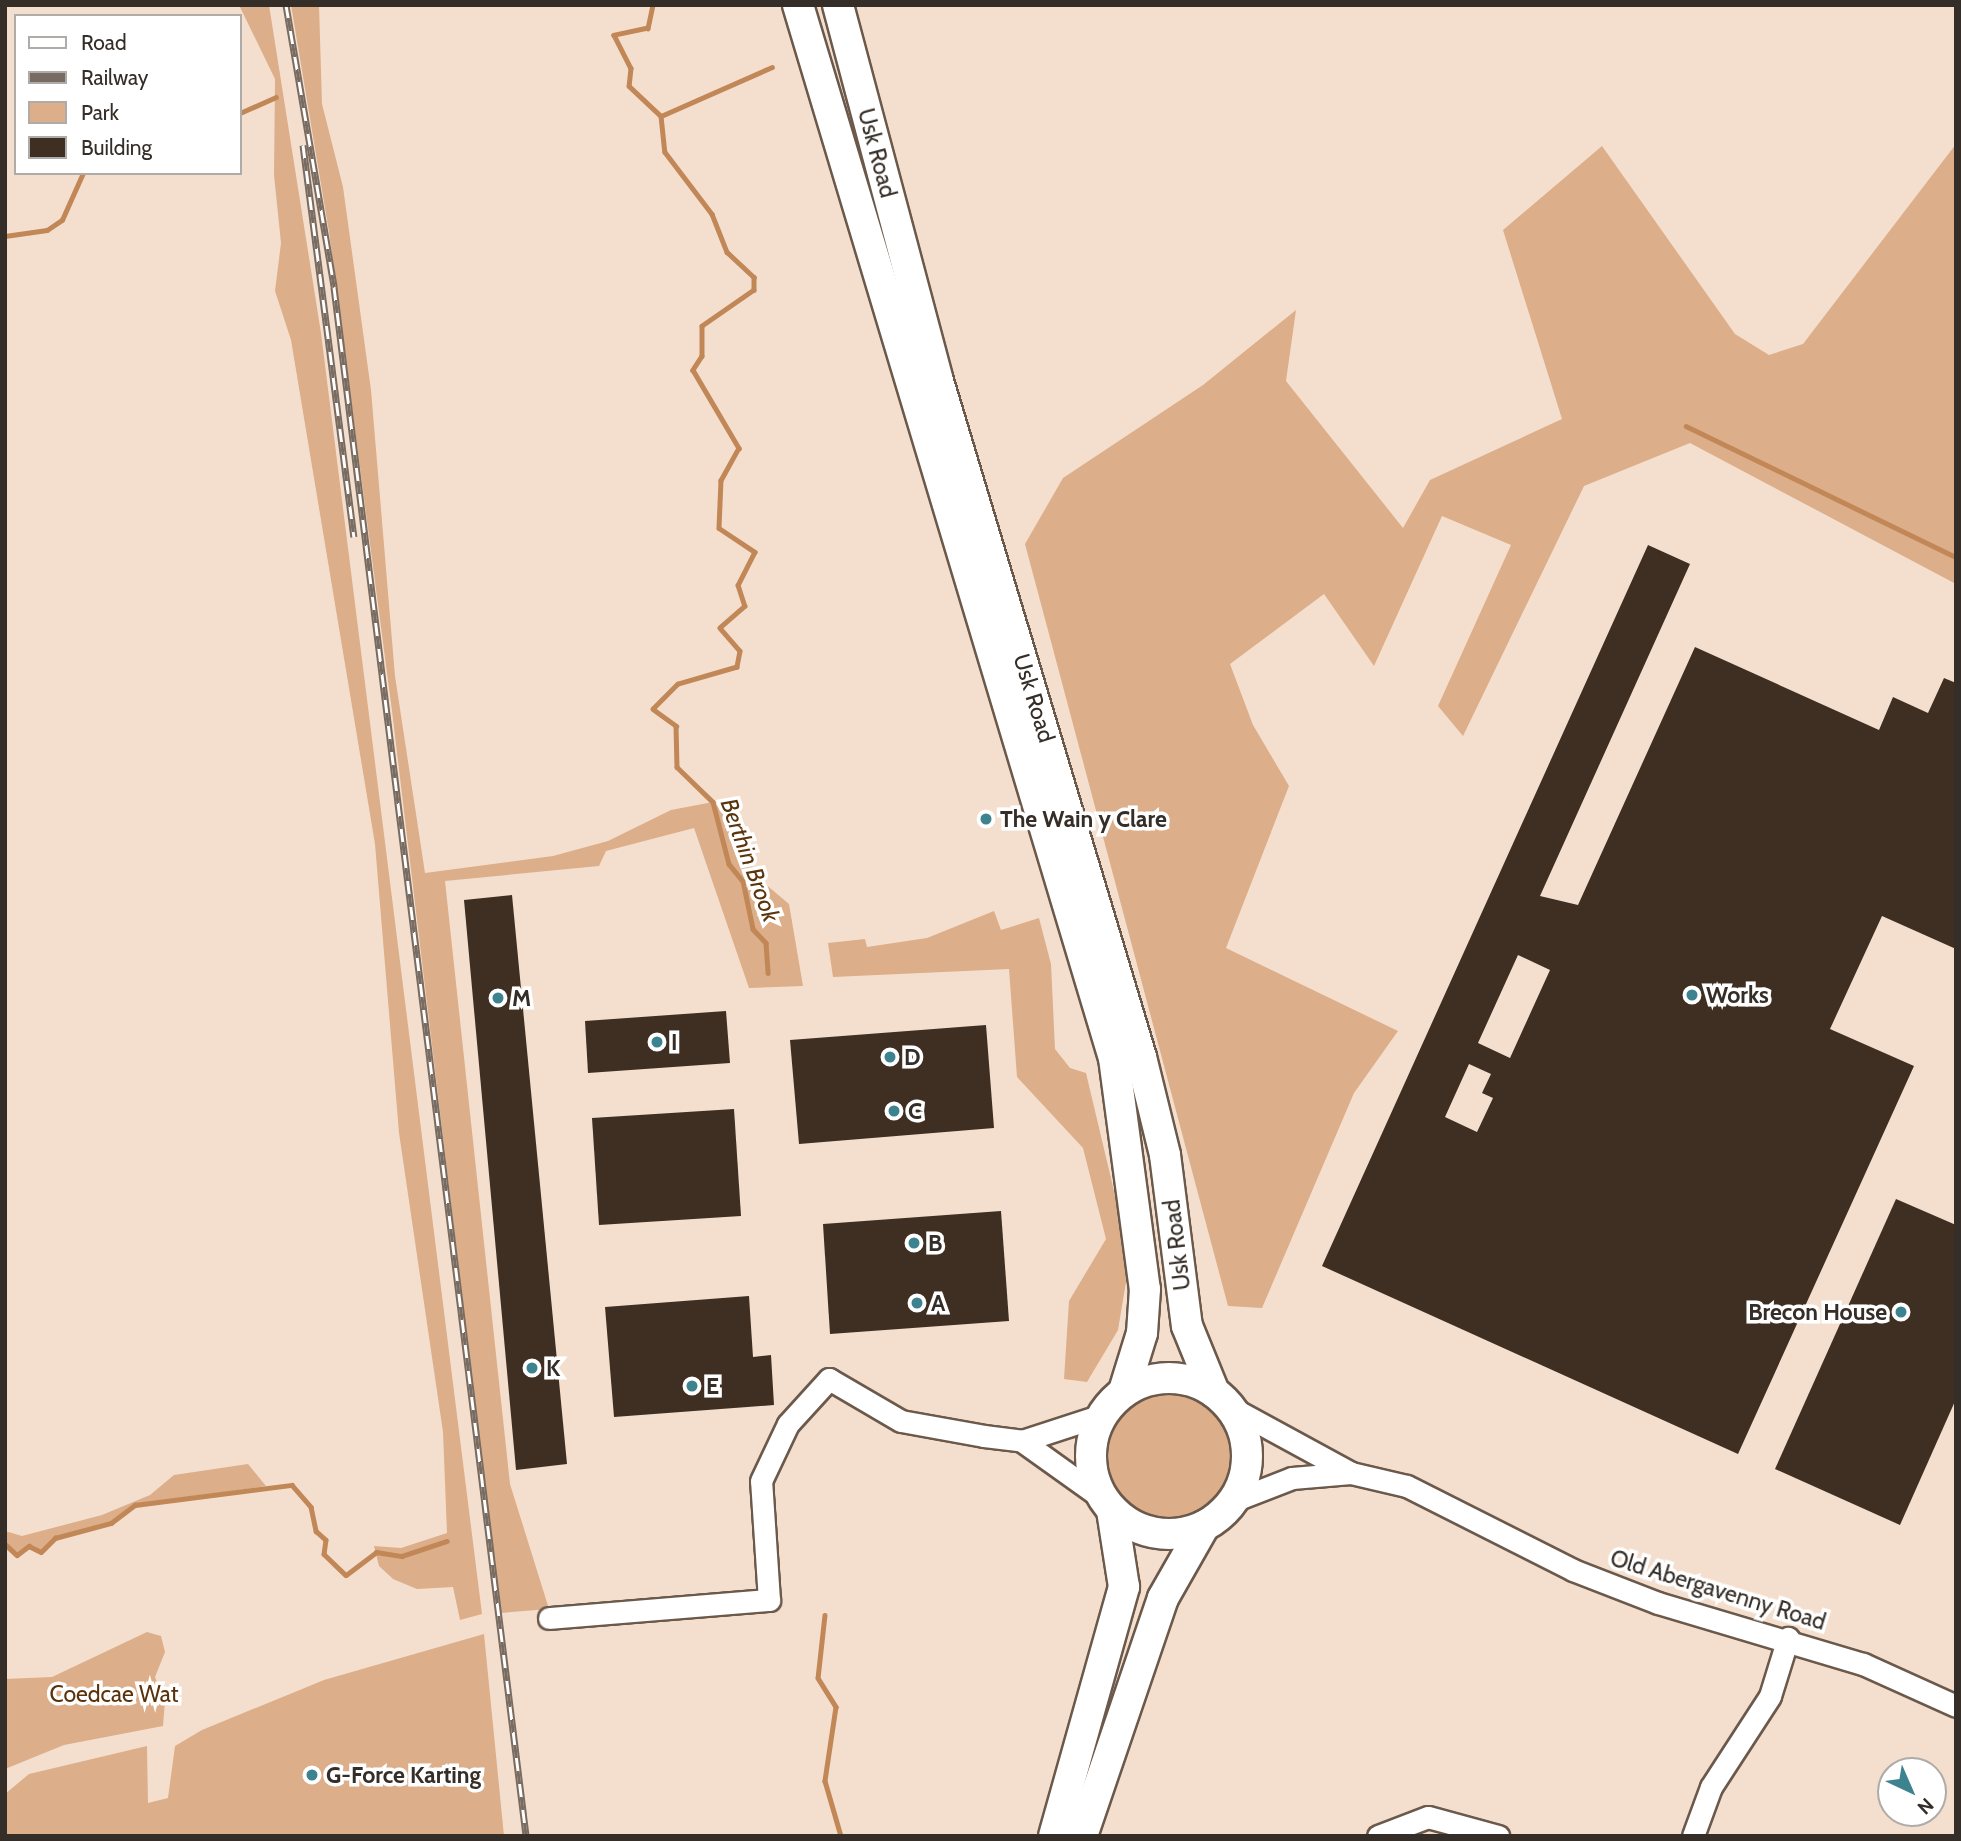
<!DOCTYPE html>
<html>
<head>
<meta charset="utf-8">
<style>
  body { margin:0 }
  #map { position:relative; width:1961px; height:1841px; overflow:hidden; background:#f4dfce; font-family:Cabin,sans-serif }
  div>[style] { position:absolute }
  .green>* { inset:0; background:#dcae89 }
  .round { border-radius:50% }
  .stream>* { height:4.5px; margin:-2.25px; padding:0 2.25px; transform-origin:2.25px; border-radius:2.25px; background:#c28756 }
  .building>* { inset:0; background:#3f2f22 }
  .roads { filter:drop-shadow(2px 0 #6b594b) drop-shadow(-2px 0 #6b594b) drop-shadow(0 2px #6b594b) drop-shadow(0 -2px #6b594b) }
  .minor>* { height:21px; margin:-10.5px; padding:0 10.5px; transform-origin:10.5px; border-radius:10.5px; background:#fff }
  .highway>* { height:30px; margin:-15px; padding:0 15px; transform-origin:15px; border-radius:15px; background:#fff }
  .highway>.ring { margin:-15px; padding:0; box-sizing:content-box; background:none; border:30px solid #fff; border-radius:50% }
  .rail>* { height:7px; margin-top:-3.5px; transform-origin:0; background:repeating-linear-gradient(90deg,#fff 0 13px,#786b61 0 26px); box-sizing:border-box; border-block:2px solid #786b61 }
  .dots>* { width:19px; height:19px; translate:-50% -50%; box-sizing:border-box; border:4px solid #fff; border-radius:50% }
  span { translate:-50% -50%; white-space:nowrap; text-align:center; line-height:1.15; -webkit-text-stroke:7px #fff; paint-order:stroke }
  .street-label { font-size:23px; color:#352d27 }
  .poi-label { font-size:23px; color:#352d27; font-weight:700 }
  .left { translate:0 -50%; text-align:left }
  .right { translate:-100% -50%; text-align:right }
  .park-label { font-size:23px; color:#5a320a }
  .water-label { font-size:24px; color:#5b340c; font-style:italic }
  .frame { position:absolute; inset:0; border:7px solid #352d27; pointer-events:none }
  .legend { position:absolute; left:14px; top:14px; width:228px; height:161px; box-sizing:border-box; background:#fff; border:2px solid #aeaba9; margin:0; padding:9px 12px; list-style:none; font-size:21px; color:#352d27 }
  .legend li { display:flex; align-items:center; gap:14px; height:35px }
  .legend b { width:35px; border:2px solid #aeaba9 }
  .north { position:absolute; left:1877px; top:1757px; width:70px; height:70px; box-sizing:border-box; background:#fff; border:2px solid #aeaba9; border-radius:50%; rotate:136deg; font-size:19px; font-weight:700; line-height:28px; text-align:center; color:#352d27 }
  .north::after { content:''; display:block; margin:auto; width:24px; height:32px; background:#3d838f; clip-path:polygon(50% 0,100% 100%,50% 72%,0 100%) }
</style>
</head>
<body>
<div id="map">
  <div class="green">
    <div style="clip-path:polygon(239px 5px,269px 5px,321px 333px,482px 1614px,460px 1620px,453px 1587px,417px 1589px,393px 1579px,379px 1566px,374px 1546px,401px 1548px,447px 1533px,443px 1432px,399px 1133px,375px 844px,291px 340px,275px 291px,281px 243px,274px 175px,275px 79px)"></div>
    <div style="clip-path:polygon(291px 5px,319px 5px,322px 104px,343px 187px,371px 390px,395px 676px,425px 873px,553px 856px,608px 841px,671px 810px,713px 802px,735px 824px,757px 877px,789px 904px,803px 986px,749px 988px,694px 828px,606px 851px,599px 866px,445px 881px,510px 1484px,549px 1609px,500px 1613px,392px 711px,329px 232px)"></div>
    <div style="clip-path:polygon(1956px 144px,1956px 584px,1690px 443px,1584px 486px,1463px 736px,1438px 706px,1511px 545px,1442px 516px,1374px 666px,1324px 594px,1230px 664px,1253px 725px,1289px 786px,1226px 948px,1398px 1031px,1354px 1093px,1262px 1308px,1228px 1306px,1025px 544px,1063px 478px,1203px 385px,1296px 310px,1286px 381px,1403px 528px,1430px 480px,1562px 419px,1503px 230px,1602px 146px,1735px 334px,1769px 355px,1803px 344px)"></div>
    <div style="clip-path:polygon(994px 911px,1001px 930px,1039px 918px,1051px 964px,1055px 1049px,1070px 1068px,1086px 1073px,1114px 1191px,1128px 1270px,1118px 1330px,1087px 1382px,1064px 1379px,1069px 1301px,1106px 1239px,1083px 1148px,1017px 1077px,1009px 969px,833px 977px,828px 943px,865px 939px,867px 947px,927px 938px)"></div>
    <div class="round" style="left:1103px;top:1391px;width:130px;height:130px"></div>
    <div style="clip-path:polygon(248px 1464px,266px 1486px,135px 1505px,111px 1523px,55px 1538px,41px 1552px,29px 1546px,17px 1555px,5px 1544px,5px 1531px,22px 1536px,102px 1515px,150px 1495px,174px 1475px)"></div>
    <div style="clip-path:polygon(147px 1632px,161px 1636px,165px 1652px,155px 1677px,165px 1701px,163px 1726px,64px 1745px,5px 1769px,5px 1679px,52px 1677px)"></div>
    <div style="clip-path:polygon(484px 1634px,504px 1836px,5px 1836px,5px 1794px,29px 1774px,147px 1746px,148px 1803px,168px 1798px,175px 1746px,202px 1730px,324px 1680px)"></div>
  </div>
  <div class="stream">
    <div style="left:653px;top:5px;width:24px;rotate:102deg"></div>
    <div style="left:648px;top:28px;width:35px;rotate:168deg"></div>
    <div style="left:614px;top:35px;width:37px;rotate:63deg"></div>
    <div style="left:631px;top:68px;width:18px;rotate:96deg"></div>
    <div style="left:629px;top:86px;width:44px;rotate:43.2deg"></div>
    <div style="left:661px;top:116px;width:36px;rotate:84deg"></div>
    <div style="left:665px;top:152px;width:78px;rotate:52.8deg"></div>
    <div style="left:712px;top:214px;width:41px;rotate:68.5deg"></div>
    <div style="left:727px;top:252px;width:37px;rotate:43deg"></div>
    <div style="left:754px;top:277px;width:13px;rotate:90deg"></div>
    <div style="left:754px;top:290px;width:63px;rotate:145.3deg"></div>
    <div style="left:702px;top:326px;width:30px;rotate:90deg"></div>
    <div style="left:702px;top:356px;width:17px;rotate:123deg"></div>
    <div style="left:693px;top:370px;width:91px;rotate:59.5deg"></div>
    <div style="left:739px;top:448px;width:37px;rotate:119deg"></div>
    <div style="left:721px;top:480px;width:48px;rotate:92.4deg"></div>
    <div style="left:719px;top:528px;width:43px;rotate:33.7deg"></div>
    <div style="left:755px;top:552px;width:37px;rotate:117deg"></div>
    <div style="left:738px;top:585px;width:22px;rotate:72deg"></div>
    <div style="left:745px;top:606px;width:33px;rotate:139deg"></div>
    <div style="left:720px;top:628px;width:30px;rotate:49deg"></div>
    <div style="left:740px;top:651px;width:16px;rotate:101deg"></div>
    <div style="left:737px;top:667px;width:61px;rotate:163.9deg"></div>
    <div style="left:678px;top:684px;width:35px;rotate:135deg"></div>
    <div style="left:653px;top:709px;width:29px;rotate:36deg"></div>
    <div style="left:676px;top:726px;width:41px;rotate:88.6deg"></div>
    <div style="left:677px;top:767px;width:50px;rotate:44.2deg"></div>
    <div style="left:713px;top:802px;width:64px;rotate:75.5deg"></div>
    <div style="left:729px;top:864px;width:22px;rotate:51deg"></div>
    <div style="left:743px;top:881px;width:49px;rotate:78.2deg"></div>
    <div style="left:753px;top:929px;width:19px;rotate:47deg"></div>
    <div style="left:766px;top:943px;width:30px;rotate:86deg"></div>
    <div style="left:240px;top:113px;width:39px;rotate:-24deg"></div>
    <div style="left:661px;top:116px;width:121px;rotate:-23.8deg"></div>
    <div style="left:5px;top:236px;width:42px;rotate:-8.1deg"></div>
    <div style="left:47px;top:230px;width:18px;rotate:-34deg"></div>
    <div style="left:62px;top:220px;width:51px;rotate:-65.9deg"></div>
    <div style="left:1686px;top:426px;width:300px;rotate:25.9deg"></div>
    <div style="left:5px;top:1544px;width:16px;rotate:43deg"></div>
    <div style="left:17px;top:1555px;width:15px;rotate:-37deg"></div>
    <div style="left:29px;top:1546px;width:13px;rotate:27deg"></div>
    <div style="left:41px;top:1552px;width:20px;rotate:-45deg"></div>
    <div style="left:55px;top:1538px;width:58px;rotate:-15deg"></div>
    <div style="left:111px;top:1523px;width:30px;rotate:-37deg"></div>
    <div style="left:135px;top:1505px;width:158px;rotate:-7.3deg"></div>
    <div style="left:292px;top:1485px;width:29px;rotate:49deg"></div>
    <div style="left:311px;top:1507px;width:25px;rotate:78deg"></div>
    <div style="left:316px;top:1531px;width:13px;rotate:42deg"></div>
    <div style="left:326px;top:1540px;width:14px;rotate:98deg"></div>
    <div style="left:324px;top:1554px;width:30px;rotate:44deg"></div>
    <div style="left:346px;top:1575px;width:38px;rotate:-37deg"></div>
    <div style="left:376px;top:1552px;width:26px;rotate:9deg"></div>
    <div style="left:402px;top:1556px;width:47px;rotate:-18.4deg"></div>
    <div style="left:825px;top:1615px;width:63px;rotate:96.3deg"></div>
    <div style="left:818px;top:1678px;width:34px;rotate:58deg"></div>
    <div style="left:836px;top:1707px;width:75px;rotate:98.5deg"></div>
    <div style="left:825px;top:1781px;width:57px;rotate:73.8deg"></div>
  </div>
  <div class="building">
    <div style="clip-path:polygon(evenodd,1648px 545px,1690px 564px,1540px 896px,1578px 905px,1695px 647px,1879px 730px,1893px 697px,1928px 713px,1944px 678px,1956px 683px,1956px 949px,1882px 916px,1830px 1029px,1914px 1066px,1738px 1454px,1322px 1266px,1648px 545px,1518px 955px,1550px 970px,1510px 1058px,1478px 1043px,1518px 955px,1648px 545px,1469px 1064px,1491px 1074px,1482px 1093px,1493px 1098px,1477px 1132px,1445px 1117px,1469px 1064px)"></div>
    <div style="clip-path:polygon(512px 895px,567px 1464px,516px 1470px,464px 900px)"></div>
    <div style="clip-path:polygon(726px 1011px,730px 1063px,588px 1073px,585px 1021px)"></div>
    <div style="clip-path:polygon(986px 1025px,994px 1128px,799px 1144px,790px 1040px)"></div>
    <div style="clip-path:polygon(734px 1109px,741px 1216px,599px 1225px,592px 1118px)"></div>
    <div style="clip-path:polygon(1896px 1199px,1956px 1225px,1956px 1399px,1900px 1525px,1775px 1469px)"></div>
    <div style="clip-path:polygon(1001px 1211px,1009px 1321px,830px 1334px,823px 1224px)"></div>
    <div style="clip-path:polygon(749px 1296px,753px 1357px,771px 1355px,774px 1405px,614px 1417px,605px 1307px)"></div>
  </div>
  <div class="roads">
    <div class="minor">
      <div style="left:1230px;top:1407px;width:138px;rotate:28.6deg"></div>
      <div style="left:1351px;top:1473px;width:57px;rotate:13.1deg"></div>
      <div style="left:1407px;top:1486px;width:186px;rotate:26.8deg"></div>
      <div style="left:1573px;top:1570px;width:91px;rotate:21.2deg"></div>
      <div style="left:1658px;top:1603px;width:214px;rotate:16.6deg"></div>
      <div style="left:1863px;top:1664px;width:102px;rotate:24.3deg"></div>
      <div style="left:1022px;top:1441px;width:100px;rotate:35.6deg"></div>
      <div style="left:1233px;top:1501px;width:63px;rotate:-21.3deg"></div>
      <div style="left:1292px;top:1478px;width:59px;rotate:-4.8deg"></div>
      <div style="left:549px;top:1618px;width:221px;rotate:-4.7deg"></div>
      <div style="left:769px;top:1600px;width:119px;rotate:-93.8deg"></div>
      <div style="left:761px;top:1481px;width:63px;rotate:-64.7deg"></div>
      <div style="left:788px;top:1424px;width:61px;rotate:-47.7deg"></div>
      <div style="left:829px;top:1379px;width:83px;rotate:30.3deg"></div>
      <div style="left:901px;top:1421px;width:84px;rotate:10.2deg"></div>
      <div style="left:984px;top:1436px;width:38px;rotate:7deg"></div>
      <div style="left:1022px;top:1441px;width:84px;rotate:-18deg"></div>
      <div style="left:1378px;top:1836px;width:53px;rotate:-20.8deg"></div>
      <div style="left:1428px;top:1817px;width:73px;rotate:15.2deg"></div>
      <div style="left:1693px;top:1836px;width:52px;rotate:-69.8deg"></div>
      <div style="left:1711px;top:1787px;width:108px;rotate:-57deg"></div>
      <div style="left:1770px;top:1696px;width:61px;rotate:-72.8deg"></div>
    </div>
    <div class="highway">
      <div style="left:798px;top:5px;width:1099px;rotate:73.3deg"></div>
      <div style="left:1114px;top:1058px;width:233px;rotate:82.4deg"></div>
      <div style="left:1145px;top:1289px;width:44px;rotate:93.9deg"></div>
      <div style="left:1142px;top:1333px;width:61px;rotate:107.2deg"></div>
      <div style="left:838px;top:5px;width:386px;rotate:75.1deg"></div>
      <div style="left:937px;top:378px;width:709px;rotate:73.28deg"></div>
      <div style="left:1141px;top:1057px;width:101px;rotate:76.2deg"></div>
      <div style="left:1165px;top:1155px;width:172px;rotate:82.7deg"></div>
      <div style="left:1187px;top:1326px;width:71px;rotate:67.8deg"></div>
      <div class="ring" style="left:1091px;top:1378px;width:126px;height:126px"></div>
      <div style="left:1054px;top:1836px;width:259px;rotate:-74.3deg"></div>
      <div style="left:1124px;top:1587px;width:78px;rotate:-98.9deg"></div>
      <div style="left:1082px;top:1836px;width:251px;rotate:-71.2deg"></div>
      <div style="left:1163px;top:1598px;width:83px;rotate:-60.3deg"></div>
    </div>
  </div>
  <div class="rail">
    <div style="left:286px;top:5px;width:286px;rotate:80.3deg"></div>
    <div style="left:334px;top:287px;width:1561px;rotate:82.93deg"></div>
    <div style="left:303px;top:145px;width:395px;rotate:82.6deg"></div>
  </div>
  <div class="dots">
    <div style="left:986px;top:819px;background:#3d838f"></div>
    <div style="left:1692px;top:995px;background:#3d838f"></div>
    <div style="left:498px;top:998px;background:#3d838f"></div>
    <div style="left:657px;top:1042px;background:#3d838f"></div>
    <div style="left:890px;top:1057px;background:#3d838f"></div>
    <div style="left:894px;top:1111px;background:#3d838f"></div>
    <div style="left:914px;top:1243px;background:#3d838f"></div>
    <div style="left:917px;top:1303px;background:#3d838f"></div>
    <div style="left:1901px;top:1312px;background:#3d838f"></div>
    <div style="left:532px;top:1368px;background:#3d838f"></div>
    <div style="left:692px;top:1386px;background:#3d838f"></div>
    <div style="left:312px;top:1775px;background:#3d838f"></div>
  </div>
  <div class="street-label">
    <span style="left:877px;top:153px;rotate:75deg">Usk Road</span>
    <span style="left:1034px;top:698px;rotate:73deg">Usk Road</span>
    <span style="left:1177px;top:1245px;rotate:-97deg">Usk Road</span>
    <span style="left:1718px;top:1590px;rotate:17deg">Old Abergavenny Road</span>
  </div>
  <div class="poi-label">
    <span class="left" style="left:1000px;top:819px">The Wain y Clare</span>
    <span class="left" style="left:1706px;top:995px">Works</span>
    <span class="left" style="left:512px;top:998px">M</span>
    <span class="left" style="left:671px;top:1042px">I</span>
    <span class="left" style="left:904px;top:1057px">D</span>
    <span class="left" style="left:908px;top:1111px">C</span>
    <span class="left" style="left:928px;top:1243px">B</span>
    <span class="left" style="left:931px;top:1303px">A</span>
    <span class="right" style="left:1887px;top:1312px">Brecon House</span>
    <span class="left" style="left:546px;top:1368px">K</span>
    <span class="left" style="left:706px;top:1386px">E</span>
    <span class="left" style="left:326px;top:1775px">G-Force Karting</span>
  </div>
  <div class="park-label">
    <span style="left:114px;top:1694px">Coedcae Wat</span>
  </div>
  <div class="water-label">
    <span style="left:750px;top:860px;rotate:70deg">Berthin Brook</span>
  </div>
  <div class="frame"></div>
  <ul class="legend">
  <li><b style="height:9px;background:#fff"></b>Road</li>
  <li><b style="height:9px;background:#786b61"></b>Railway</li>
  <li><b style="height:19px;background:#dcae89"></b>Park</li>
  <li><b style="height:19px;background:#3f2f22"></b>Building</li>
  </ul>
  <div class="north">N</div>
</div>
</body>
</html>
